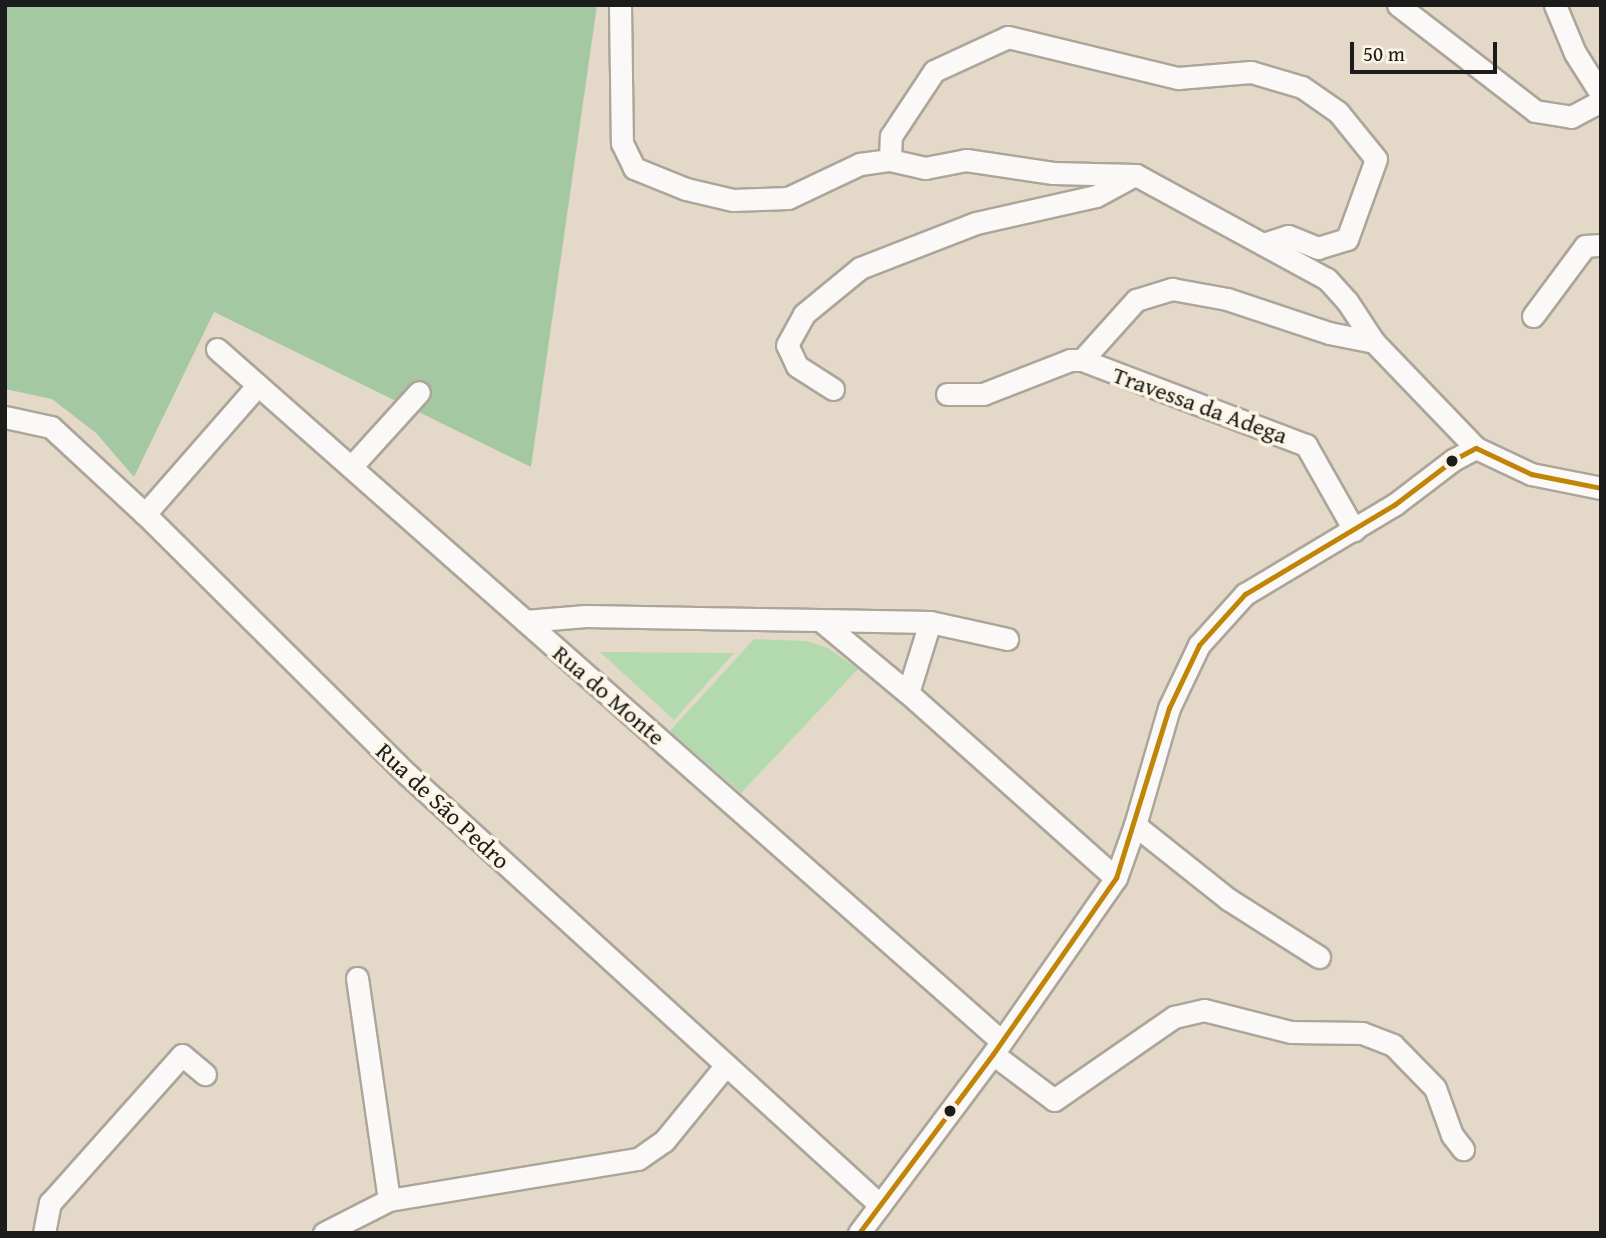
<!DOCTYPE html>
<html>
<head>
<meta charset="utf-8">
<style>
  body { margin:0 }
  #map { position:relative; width:1606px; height:1238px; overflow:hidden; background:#e4d9c8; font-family:"Gentium Book Plus",serif }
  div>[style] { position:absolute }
  .green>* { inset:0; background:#b3daaf }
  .forest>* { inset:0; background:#a4c8a2 }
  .roads { filter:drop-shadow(2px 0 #aca59a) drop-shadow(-2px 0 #aca59a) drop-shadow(0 2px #aca59a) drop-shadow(0 -2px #aca59a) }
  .street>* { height:21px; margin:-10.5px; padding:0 10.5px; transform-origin:10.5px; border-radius:10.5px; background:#fbf9f7 }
  .bus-1>* { height:5px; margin:-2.5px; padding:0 2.5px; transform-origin:2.5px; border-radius:2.5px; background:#c08407 }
  .dots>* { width:19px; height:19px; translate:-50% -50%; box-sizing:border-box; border:4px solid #fcf5e5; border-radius:50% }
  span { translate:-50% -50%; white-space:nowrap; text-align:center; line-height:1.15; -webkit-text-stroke:7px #fcf5e5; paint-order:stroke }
  .street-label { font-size:24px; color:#1c1c1c }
  .frame { position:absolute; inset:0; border:7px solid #1c1c1c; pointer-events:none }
  .scale { position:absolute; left:1350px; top:42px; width:147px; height:32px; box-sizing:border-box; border:4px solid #1c1c1c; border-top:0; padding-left:9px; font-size:21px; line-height:24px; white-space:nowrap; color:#1c1c1c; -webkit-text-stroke:5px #fcf5e5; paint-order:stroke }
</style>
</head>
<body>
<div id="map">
  <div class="green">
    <div style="clip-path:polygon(754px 639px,806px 641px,828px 648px,858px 669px,741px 793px,670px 731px)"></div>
    <div style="clip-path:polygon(600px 652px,611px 652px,734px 653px,674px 720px)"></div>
  </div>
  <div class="forest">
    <div style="clip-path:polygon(5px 5px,597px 5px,531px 467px,214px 312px,134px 477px,96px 433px,52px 399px,5px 389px)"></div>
  </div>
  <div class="roads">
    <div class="street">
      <div style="left:620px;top:5px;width:138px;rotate:89.2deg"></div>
      <div style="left:622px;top:143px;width:28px;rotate:64deg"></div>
      <div style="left:634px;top:168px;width:56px;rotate:22deg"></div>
      <div style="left:686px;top:189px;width:48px;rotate:13.2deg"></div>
      <div style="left:733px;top:200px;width:55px;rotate:-2.1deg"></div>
      <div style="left:788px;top:198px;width:80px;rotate:-25.3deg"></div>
      <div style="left:860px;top:164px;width:30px;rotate:-8deg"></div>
      <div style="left:890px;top:160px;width:36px;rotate:13deg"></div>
      <div style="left:925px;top:168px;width:42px;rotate:-11deg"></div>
      <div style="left:966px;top:160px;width:88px;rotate:8.5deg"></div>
      <div style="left:1053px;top:173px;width:83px;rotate:1.4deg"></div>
      <div style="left:1136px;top:175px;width:217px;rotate:28.6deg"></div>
      <div style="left:1327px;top:279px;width:30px;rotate:48deg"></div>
      <div style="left:1347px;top:301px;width:49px;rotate:56.6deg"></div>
      <div style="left:1374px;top:342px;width:147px;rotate:46.1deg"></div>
      <div style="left:1398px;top:5px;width:173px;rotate:37.7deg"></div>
      <div style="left:1535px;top:111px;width:36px;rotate:9deg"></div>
      <div style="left:1571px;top:117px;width:34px;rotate:-28deg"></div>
      <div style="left:1555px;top:5px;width:52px;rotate:67.4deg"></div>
      <div style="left:1575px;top:53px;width:49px;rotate:57.6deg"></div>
      <div style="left:890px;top:160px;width:24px;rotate:-88deg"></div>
      <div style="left:891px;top:136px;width:78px;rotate:-56.5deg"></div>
      <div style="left:934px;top:71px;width:81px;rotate:-24.7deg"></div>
      <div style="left:1008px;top:37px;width:175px;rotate:13.6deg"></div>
      <div style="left:1178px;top:78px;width:73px;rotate:-4.7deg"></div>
      <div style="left:1251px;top:72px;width:53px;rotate:16.4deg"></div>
      <div style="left:1302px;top:87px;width:44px;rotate:34.8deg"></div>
      <div style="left:1338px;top:112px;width:60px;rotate:51deg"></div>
      <div style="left:1376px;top:159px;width:85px;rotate:109.9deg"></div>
      <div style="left:1347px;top:239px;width:30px;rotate:163deg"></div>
      <div style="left:1318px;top:248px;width:32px;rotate:-158deg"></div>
      <div style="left:1288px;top:236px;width:26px;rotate:162deg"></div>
      <div style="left:1533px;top:316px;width:87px;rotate:-53.4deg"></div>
      <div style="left:1585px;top:246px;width:16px;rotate:-4deg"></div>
      <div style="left:217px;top:349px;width:1046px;rotate:41.43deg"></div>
      <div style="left:1082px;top:360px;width:81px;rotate:-48deg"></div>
      <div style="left:1136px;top:300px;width:38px;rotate:-17deg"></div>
      <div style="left:1172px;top:289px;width:56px;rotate:10.3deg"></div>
      <div style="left:1227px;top:299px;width:108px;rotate:18.4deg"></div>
      <div style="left:1329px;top:333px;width:46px;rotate:11.3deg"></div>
      <div style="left:833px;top:389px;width:43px;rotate:-147.4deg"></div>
      <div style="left:797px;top:366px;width:23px;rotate:-115deg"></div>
      <div style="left:787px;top:345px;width:35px;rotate:-61deg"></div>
      <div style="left:804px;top:314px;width:72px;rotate:-39.4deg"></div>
      <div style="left:860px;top:268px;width:124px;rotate:-21.2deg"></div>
      <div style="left:976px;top:223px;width:123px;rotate:-12.7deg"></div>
      <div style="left:1096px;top:196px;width:42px;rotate:-28.4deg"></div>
      <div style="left:947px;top:394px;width:36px"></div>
      <div style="left:983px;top:394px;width:93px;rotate:-21.3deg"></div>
      <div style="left:1070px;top:360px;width:12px"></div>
      <div style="left:1082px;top:360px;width:240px;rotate:20.8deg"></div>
      <div style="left:1306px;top:445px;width:98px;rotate:60.5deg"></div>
      <div style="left:5px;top:417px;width:47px;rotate:12.3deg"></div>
      <div style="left:51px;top:427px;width:128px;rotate:42.8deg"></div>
      <div style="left:145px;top:514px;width:369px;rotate:44.8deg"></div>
      <div style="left:407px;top:774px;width:640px;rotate:42.34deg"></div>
      <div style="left:351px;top:467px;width:101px;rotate:-47.8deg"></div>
      <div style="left:145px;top:514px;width:171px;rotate:-48.8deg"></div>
      <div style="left:820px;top:620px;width:110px;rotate:1deg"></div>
      <div style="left:930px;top:622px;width:74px;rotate:107.2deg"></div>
      <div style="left:525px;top:621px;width:61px;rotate:-4.7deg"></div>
      <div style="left:586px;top:616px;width:234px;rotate:1deg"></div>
      <div style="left:820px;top:620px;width:114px;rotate:39.7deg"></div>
      <div style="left:908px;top:693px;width:278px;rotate:41.7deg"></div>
      <div style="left:930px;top:622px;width:79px;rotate:12.4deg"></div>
      <div style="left:1135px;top:825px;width:119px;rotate:38.5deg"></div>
      <div style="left:1228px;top:899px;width:108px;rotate:32.5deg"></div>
      <div style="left:357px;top:978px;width:224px;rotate:81.8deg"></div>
      <div style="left:993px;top:1054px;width:76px;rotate:37deg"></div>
      <div style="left:1054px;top:1100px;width:146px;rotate:-34.7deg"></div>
      <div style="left:1174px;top:1017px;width:31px;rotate:-13deg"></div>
      <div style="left:1204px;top:1010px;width:90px;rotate:14.2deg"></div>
      <div style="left:1291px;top:1032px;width:71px;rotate:0.8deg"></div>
      <div style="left:1362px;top:1033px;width:33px;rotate:21deg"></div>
      <div style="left:1393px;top:1045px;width:60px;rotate:45.7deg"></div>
      <div style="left:1435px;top:1088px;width:50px;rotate:70.1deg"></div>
      <div style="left:1452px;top:1135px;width:18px;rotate:52deg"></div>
      <div style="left:44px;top:1233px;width:31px;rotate:-79deg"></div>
      <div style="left:50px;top:1203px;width:198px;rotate:-48.3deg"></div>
      <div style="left:182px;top:1055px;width:30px;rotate:40deg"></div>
      <div style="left:324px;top:1233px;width:73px;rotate:-26.9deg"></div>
      <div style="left:389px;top:1200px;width:252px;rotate:-9.4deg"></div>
      <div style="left:638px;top:1159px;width:32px;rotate:-35deg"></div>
      <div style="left:664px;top:1141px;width:98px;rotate:-50.8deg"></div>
      <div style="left:859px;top:1233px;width:224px;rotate:-53.2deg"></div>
      <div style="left:993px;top:1054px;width:215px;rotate:-55.1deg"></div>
      <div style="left:1116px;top:878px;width:56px;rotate:-70.3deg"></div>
      <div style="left:1135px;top:825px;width:122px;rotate:-73.8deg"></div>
      <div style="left:1169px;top:708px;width:70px;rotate:-64.5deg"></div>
      <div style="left:1199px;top:645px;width:69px;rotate:-48deg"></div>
      <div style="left:1245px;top:594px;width:174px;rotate:-30.9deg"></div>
      <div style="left:1394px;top:505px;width:74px;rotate:-37.3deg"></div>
      <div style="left:1453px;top:460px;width:26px;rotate:-28deg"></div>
      <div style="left:1476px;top:448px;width:61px;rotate:25.3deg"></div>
      <div style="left:1531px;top:474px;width:71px;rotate:11.3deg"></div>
    </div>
  </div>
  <div class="bus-1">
    <div style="left:859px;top:1233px;width:224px;rotate:-53.2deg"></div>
    <div style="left:993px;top:1054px;width:215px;rotate:-55.1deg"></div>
    <div style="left:1116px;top:878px;width:178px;rotate:-72.7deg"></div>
    <div style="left:1169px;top:708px;width:70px;rotate:-64.5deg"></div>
    <div style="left:1199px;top:645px;width:69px;rotate:-48deg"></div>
    <div style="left:1245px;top:594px;width:174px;rotate:-30.9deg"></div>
    <div style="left:1394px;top:505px;width:74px;rotate:-37.3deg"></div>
    <div style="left:1453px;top:460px;width:26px;rotate:-28deg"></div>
    <div style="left:1476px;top:448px;width:61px;rotate:25.3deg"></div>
    <div style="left:1531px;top:474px;width:71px;rotate:11.3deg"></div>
  </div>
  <div class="dots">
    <div style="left:1452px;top:461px;background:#1c1c1c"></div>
    <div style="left:950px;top:1111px;background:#1c1c1c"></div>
  </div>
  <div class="street-label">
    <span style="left:1200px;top:405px;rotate:20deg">Travessa da Adega</span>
    <span style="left:609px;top:695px;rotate:41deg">Rua do Monte</span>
    <span style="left:443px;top:806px;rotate:43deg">Rua de São Pedro</span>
  </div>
  <div class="frame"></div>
  <div class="scale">50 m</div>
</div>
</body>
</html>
